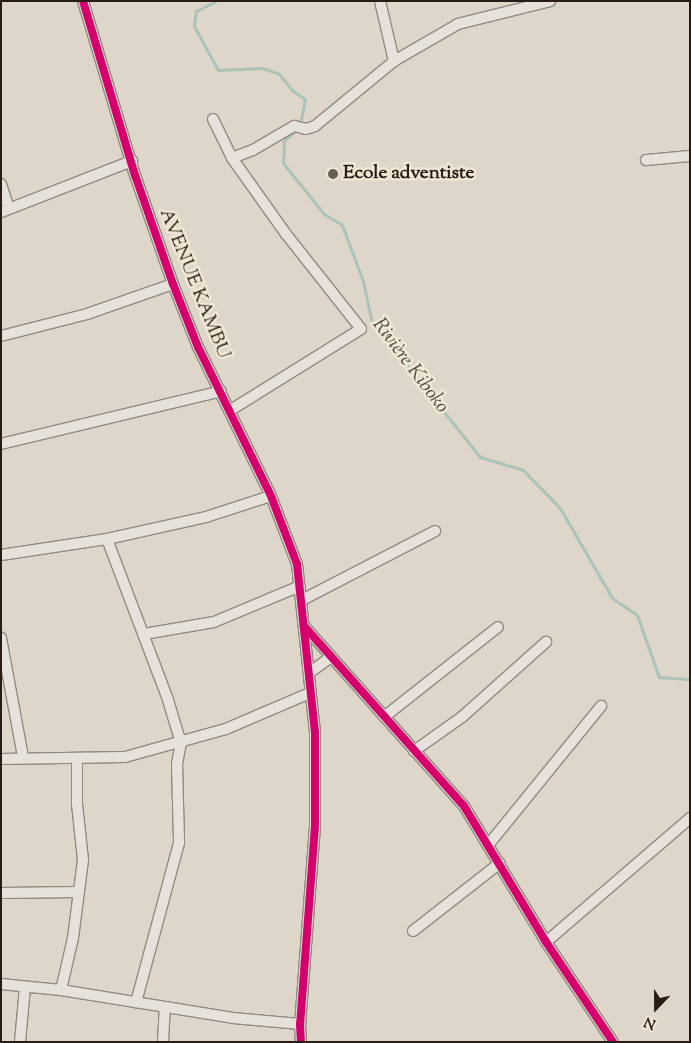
<!DOCTYPE html>
<html>
<head>
<meta charset="utf-8">
<style>
  body { margin:0 }
  #map { position:relative; width:691px; height:1043px; overflow:hidden; background:#ded6c8; font-family:"Sorts Mill Goudy",serif }
  div>[style] { position:absolute }
  .stream>* { height:3px; margin:-1.5px; padding:0 1.5px; transform-origin:1.5px; border-radius:1.5px; background:#acc3b8 }
  .roads { filter:drop-shadow(1px 0 #908a81) drop-shadow(-1px 0 #908a81) drop-shadow(0 1px #908a81) drop-shadow(0 -1px #908a81) }
  .minor>* { height:10px; margin:-5px; padding:0 5px; transform-origin:5px; border-radius:5px; background:#e6e2db }
  .cycleway>* { height:8px; margin:-4px; padding:0 4px; transform-origin:4px; border-radius:4px; background:#d6006c }
  .dots>* { width:14px; height:14px; translate:-50% -50%; box-sizing:border-box; border:2px solid #f0e7d5; border-radius:50% }
  span { translate:-50% -50%; white-space:nowrap; text-align:center; line-height:1.15; -webkit-text-stroke:5px #f0e7d5; paint-order:stroke }
  .poi-label { font-size:19px; color:#291c14; font-weight:700 }
  .left { translate:0 -50%; text-align:left }
  .street-label { font-size:19px; color:#291c14 }
  .water-label { font-size:20px; color:#4a4c43; font-style:italic }
  .frame { position:absolute; inset:0; border:2px solid #291c14; pointer-events:none }
  .north { position:absolute; left:631px; top:983px; width:50px; height:50px; -webkit-text-stroke:4px #f0e7d5; paint-order:stroke; rotate:202deg; font-size:14px; font-weight:700; line-height:20px; text-align:center; color:#291c14 }
  .north::after { content:''; display:block; margin:auto; width:18px; height:22px; background:#291c14; clip-path:polygon(50% 0,100% 100%,50% 72%,0 100%) }
</style>
</head>
<body>
<div id="map">
  <div class="stream">
    <div style="left:216px;top:1px;width:22px;rotate:153deg"></div>
    <div style="left:196px;top:11px;width:15px;rotate:98deg"></div>
    <div style="left:194px;top:26px;width:50px;rotate:61.4deg"></div>
    <div style="left:218px;top:70px;width:44px;rotate:-2.6deg"></div>
    <div style="left:262px;top:68px;width:18px;rotate:19deg"></div>
    <div style="left:279px;top:74px;width:22px;rotate:51deg"></div>
    <div style="left:293px;top:91px;width:14px;rotate:34deg"></div>
    <div style="left:305px;top:99px;width:25px;rotate:101deg"></div>
    <div style="left:297px;top:130px;width:16px;rotate:142deg"></div>
    <div style="left:284px;top:140px;width:23px;rotate:92deg"></div>
    <div style="left:283px;top:163px;width:65px;rotate:51.2deg"></div>
    <div style="left:324px;top:214px;width:21px;rotate:31deg"></div>
    <div style="left:342px;top:225px;width:60px;rotate:69.4deg"></div>
    <div style="left:363px;top:281px;width:40px;rotate:78deg"></div>
    <div style="left:371px;top:320px;width:175px;rotate:51.5deg"></div>
    <div style="left:480px;top:457px;width:45px;rotate:16.8deg"></div>
    <div style="left:523px;top:470px;width:53px;rotate:45.8deg"></div>
    <div style="left:560px;top:508px;width:104px;rotate:60deg"></div>
    <div style="left:612px;top:598px;width:30px;rotate:34deg"></div>
    <div style="left:637px;top:615px;width:66px;rotate:70.5deg"></div>
    <div style="left:659px;top:677px;width:31px;rotate:4deg"></div>
  </div>
  <div class="roads">
    <div class="minor">
      <div style="left:83px;top:1px;width:182px;rotate:73.4deg"></div>
      <div style="left:135px;top:175px;width:115px;rotate:70.8deg"></div>
      <div style="left:173px;top:284px;width:68px;rotate:68.4deg"></div>
      <div style="left:198px;top:347px;width:166px;rotate:63.9deg"></div>
      <div style="left:271px;top:496px;width:73px;rotate:69.1deg"></div>
      <div style="left:297px;top:564px;width:170px;rotate:83.9deg"></div>
      <div style="left:315px;top:733px;width:93px;rotate:90deg"></div>
      <div style="left:315px;top:826px;width:199px;rotate:94.3deg"></div>
      <div style="left:300px;top:1024px;width:18px;rotate:87deg"></div>
      <div style="left:380px;top:1px;width:62px;rotate:76.9deg"></div>
      <div style="left:213px;top:119px;width:43px;rotate:64deg"></div>
      <div style="left:232px;top:158px;width:93px;rotate:54.6deg"></div>
      <div style="left:286px;top:234px;width:121px;rotate:51.7deg"></div>
      <div style="left:361px;top:329px;width:153px;rotate:148.1deg"></div>
      <div style="left:232px;top:158px;width:22px;rotate:-21deg"></div>
      <div style="left:253px;top:150px;width:48px;rotate:-30.3deg"></div>
      <div style="left:294px;top:126px;width:12px;rotate:14deg"></div>
      <div style="left:306px;top:129px;width:9px;rotate:-18deg"></div>
      <div style="left:315px;top:126px;width:102px;rotate:-39.4deg"></div>
      <div style="left:394px;top:61px;width:74px;rotate:-30deg"></div>
      <div style="left:458px;top:24px;width:95px;rotate:-14deg"></div>
      <div style="left:646px;top:160px;width:44px;rotate:-5.2deg"></div>
      <div style="left:1px;top:184px;width:26px;rotate:72deg"></div>
      <div style="left:1px;top:212px;width:141px;rotate:-21.3deg"></div>
      <div style="left:1px;top:336px;width:89px;rotate:-14.3deg"></div>
      <div style="left:87px;top:314px;width:91px;rotate:-19.2deg"></div>
      <div style="left:1px;top:444px;width:226px;rotate:-13.5deg"></div>
      <div style="left:107px;top:539px;width:172px;rotate:69.2deg"></div>
      <div style="left:168px;top:700px;width:45px;rotate:73.2deg"></div>
      <div style="left:181px;top:743px;width:21px;rotate:101deg"></div>
      <div style="left:177px;top:764px;width:79px;rotate:88.5deg"></div>
      <div style="left:179px;top:843px;width:165px;rotate:105.1deg"></div>
      <div style="left:1px;top:555px;width:107px;rotate:-8.6deg"></div>
      <div style="left:107px;top:539px;width:101px;rotate:-12.5deg"></div>
      <div style="left:206px;top:517px;width:68px;rotate:-17.9deg"></div>
      <div style="left:302px;top:600px;width:150px;rotate:-27.4deg"></div>
      <div style="left:304px;top:626px;width:241px;rotate:48.4deg"></div>
      <div style="left:464px;top:806px;width:159px;rotate:58.9deg"></div>
      <div style="left:546px;top:942px;width:120px;rotate:56.2deg"></div>
      <div style="left:144px;top:634px;width:71px;rotate:-9.7deg"></div>
      <div style="left:214px;top:622px;width:93px;rotate:-22.7deg"></div>
      <div style="left:1px;top:638px;width:121px;rotate:79.5deg"></div>
      <div style="left:309px;top:673px;width:27px;rotate:-36deg"></div>
      <div style="left:384px;top:717px;width:145px;rotate:-38.3deg"></div>
      <div style="left:414px;top:751px;width:59px;rotate:-35.3deg"></div>
      <div style="left:462px;top:717px;width:113px;rotate:-41.8deg"></div>
      <div style="left:1px;top:759px;width:124px;rotate:-0.9deg"></div>
      <div style="left:125px;top:757px;width:105px;rotate:-15.5deg"></div>
      <div style="left:226px;top:729px;width:91px;rotate:-23.2deg"></div>
      <div style="left:489px;top:844px;width:178px;rotate:-50.9deg"></div>
      <div style="left:1px;top:893px;width:78px;rotate:-0.7deg"></div>
      <div style="left:413px;top:931px;width:110px;rotate:-38deg"></div>
      <div style="left:546px;top:942px;width:190px;rotate:-40.7deg"></div>
      <div style="left:1px;top:984px;width:60px;rotate:5.7deg"></div>
      <div style="left:61px;top:990px;width:174px;rotate:9.2deg"></div>
      <div style="left:233px;top:1018px;width:67px;rotate:5.1deg"></div>
      <div style="left:61px;top:990px;width:53px;rotate:-77deg"></div>
      <div style="left:73px;top:938px;width:79px;rotate:-82.7deg"></div>
      <div style="left:83px;top:860px;width:56px;rotate:-96.1deg"></div>
      <div style="left:77px;top:804px;width:45px;rotate:-90deg"></div>
      <div style="left:20px;top:1042px;width:55px;rotate:-84.8deg"></div>
      <div style="left:163px;top:1042px;width:35px;rotate:-87deg"></div>
    </div>
  </div>
  <div class="cycleway">
    <div style="left:83px;top:1px;width:182px;rotate:73.4deg"></div>
    <div style="left:135px;top:175px;width:115px;rotate:70.8deg"></div>
    <div style="left:173px;top:284px;width:68px;rotate:68.4deg"></div>
    <div style="left:198px;top:347px;width:166px;rotate:63.9deg"></div>
    <div style="left:271px;top:496px;width:73px;rotate:69.1deg"></div>
    <div style="left:297px;top:564px;width:170px;rotate:83.9deg"></div>
    <div style="left:315px;top:733px;width:93px;rotate:90deg"></div>
    <div style="left:315px;top:826px;width:199px;rotate:94.3deg"></div>
    <div style="left:300px;top:1024px;width:18px;rotate:87deg"></div>
    <div style="left:304px;top:626px;width:241px;rotate:48.4deg"></div>
    <div style="left:464px;top:806px;width:159px;rotate:58.9deg"></div>
    <div style="left:546px;top:942px;width:120px;rotate:56.2deg"></div>
  </div>
  <div class="dots">
    <div style="left:333px;top:174px;background:#685d53"></div>
  </div>
  <div class="poi-label">
    <span class="left" style="left:343px;top:174px">Ecole adventiste</span>
  </div>
  <div class="street-label">
    <span style="left:194px;top:284px;rotate:68deg">AVENUE KAMBU</span>
  </div>
  <div class="water-label">
    <span style="left:410px;top:366px;rotate:53deg">Rivière Kiboko</span>
  </div>
  <div class="frame"></div>
  <div class="north">N</div>
</div>
</body>
</html>
